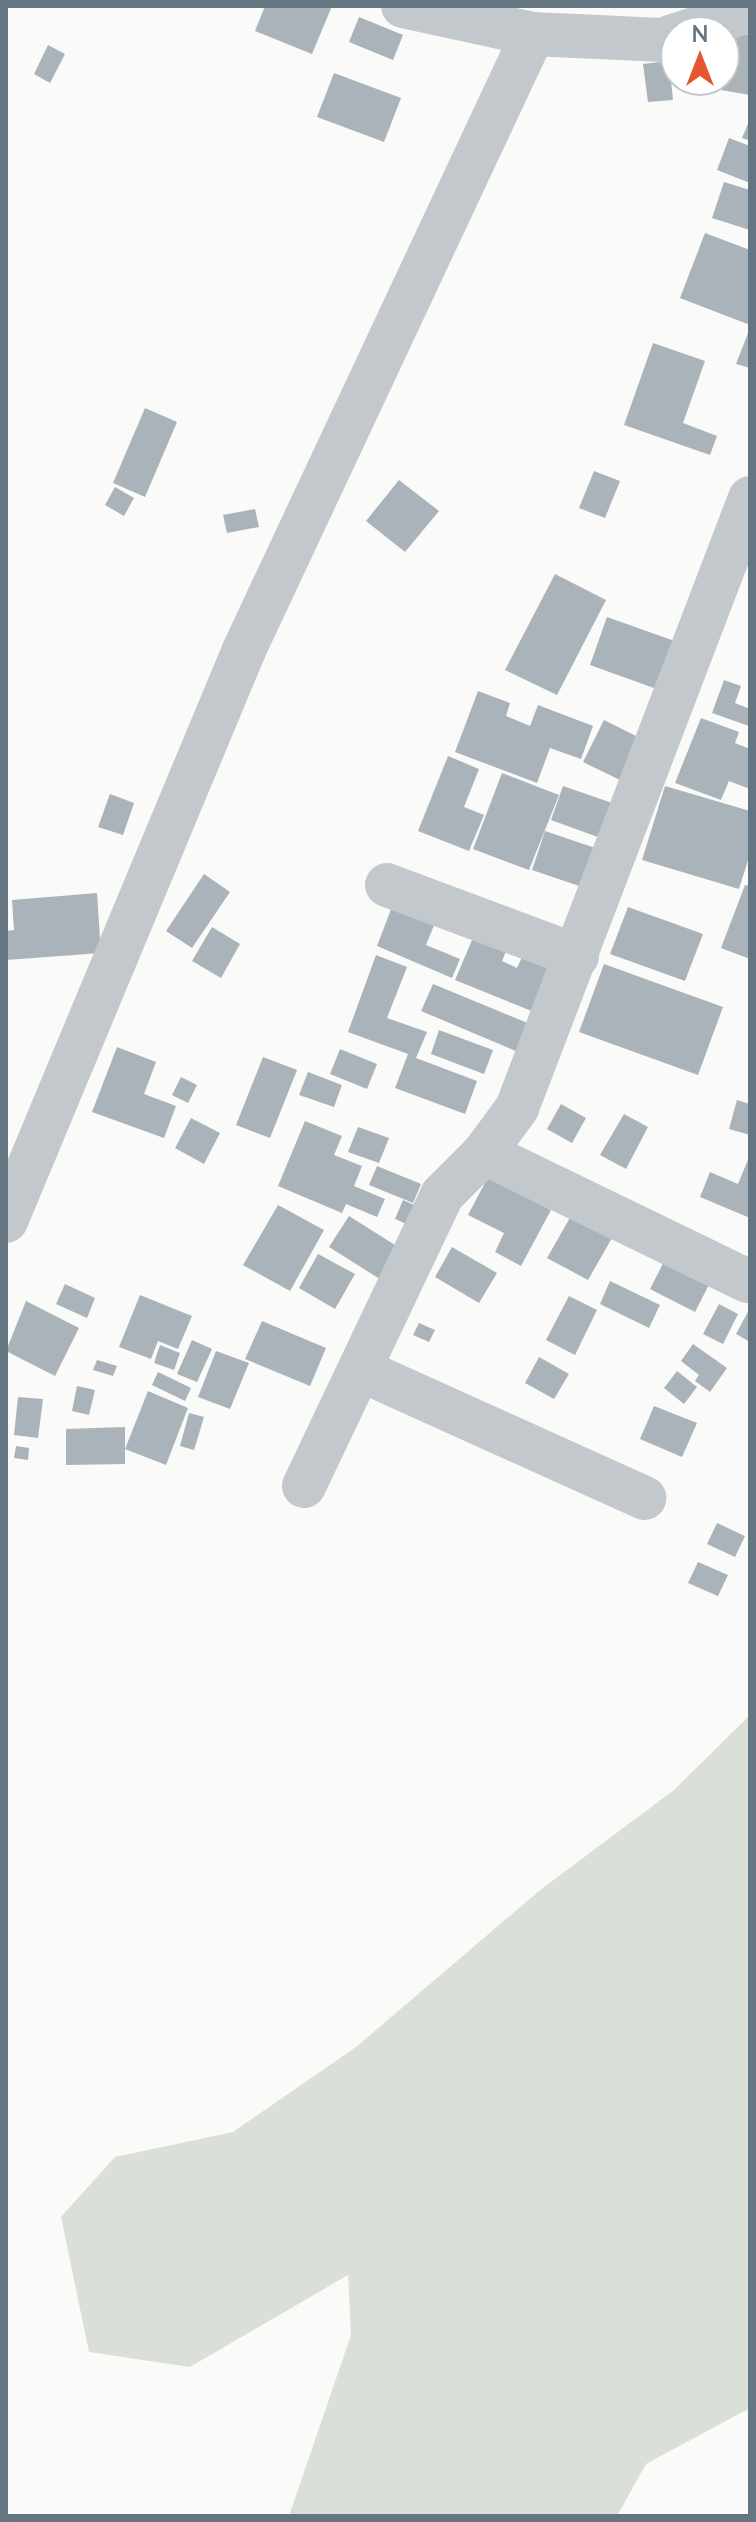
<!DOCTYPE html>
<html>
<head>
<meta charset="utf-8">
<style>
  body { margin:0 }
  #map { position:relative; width:756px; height:2522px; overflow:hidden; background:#fafaf8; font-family:Lato,sans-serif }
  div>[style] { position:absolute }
  .green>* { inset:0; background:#dadfd7 }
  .building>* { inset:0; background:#aab3b9 }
  .minor>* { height:44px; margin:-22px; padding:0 22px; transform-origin:22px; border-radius:22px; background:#c3c8cc }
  span { translate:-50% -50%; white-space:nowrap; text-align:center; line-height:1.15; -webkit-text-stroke:8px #fff; paint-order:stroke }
  .frame { position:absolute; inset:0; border:8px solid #657683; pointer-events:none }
  .north { position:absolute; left:660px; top:16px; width:80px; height:80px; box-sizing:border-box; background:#fff; border:2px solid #c1c8cd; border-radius:50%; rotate:0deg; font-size:22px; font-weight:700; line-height:32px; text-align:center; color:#657683 }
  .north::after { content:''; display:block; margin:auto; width:28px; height:36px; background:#e4572e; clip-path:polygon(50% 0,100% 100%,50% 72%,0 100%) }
</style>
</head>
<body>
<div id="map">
  <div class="green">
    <div style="clip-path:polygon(750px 1715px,750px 2408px,646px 2464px,617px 2516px,289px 2516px,351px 2335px,348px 2275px,190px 2367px,89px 2352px,61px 2217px,115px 2157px,233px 2132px,356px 2047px,539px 1891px,674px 1790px)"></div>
  </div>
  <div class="building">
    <div style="clip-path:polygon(265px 6px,332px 6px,312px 54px,255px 31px)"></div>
    <div style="clip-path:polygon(359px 17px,403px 35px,393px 60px,349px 42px)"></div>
    <div style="clip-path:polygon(731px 32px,750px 35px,750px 95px,721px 90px)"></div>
    <div style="clip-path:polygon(48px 45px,65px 54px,50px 83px,34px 74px)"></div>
    <div style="clip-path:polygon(669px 61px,673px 100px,648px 102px,643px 64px)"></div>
    <div style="clip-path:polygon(334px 73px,401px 98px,384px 142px,317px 117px)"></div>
    <div style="clip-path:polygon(674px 80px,708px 80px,707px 88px)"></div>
    <div style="clip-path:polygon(750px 119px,750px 141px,742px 138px)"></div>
    <div style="clip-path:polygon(729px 138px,750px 146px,750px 183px,717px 170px)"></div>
    <div style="clip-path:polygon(724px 182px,750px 190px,750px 230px,712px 218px)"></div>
    <div style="clip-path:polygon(705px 233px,750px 250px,750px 325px,680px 298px)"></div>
    <div style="clip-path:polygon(750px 328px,750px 368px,736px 364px)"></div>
    <div style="clip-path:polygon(653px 343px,705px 361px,683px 423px,717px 436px,710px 455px,624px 425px)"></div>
    <div style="clip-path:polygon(145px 408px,177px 422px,145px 497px,113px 483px)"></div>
    <div style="clip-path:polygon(594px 471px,620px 481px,605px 518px,579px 508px)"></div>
    <div style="clip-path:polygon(399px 480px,439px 511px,405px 552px,366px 521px)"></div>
    <div style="clip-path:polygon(115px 487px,134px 498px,124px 516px,105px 505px)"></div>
    <div style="clip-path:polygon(255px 509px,259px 527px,227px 533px,223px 515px)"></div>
    <div style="clip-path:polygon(555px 574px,606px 600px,557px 695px,505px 670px)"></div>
    <div style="clip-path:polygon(607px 617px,683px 644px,665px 692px,590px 665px)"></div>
    <div style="clip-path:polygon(724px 680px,741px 686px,735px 703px,750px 709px,749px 726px,712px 713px)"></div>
    <div style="clip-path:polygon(478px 691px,510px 703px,506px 716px,530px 726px,538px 705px,593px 726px,581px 759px,550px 748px,537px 783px,455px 752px)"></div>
    <div style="clip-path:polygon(701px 718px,739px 732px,735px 743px,750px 749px,750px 789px,729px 781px,721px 800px,675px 783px)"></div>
    <div style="clip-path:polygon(604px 720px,642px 739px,620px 780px,583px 762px)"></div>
    <div style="clip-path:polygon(448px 756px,479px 769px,464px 807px,484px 815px,469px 851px,418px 831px)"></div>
    <div style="clip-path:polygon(502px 773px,559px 795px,529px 870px,473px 849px)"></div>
    <div style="clip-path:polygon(563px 786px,618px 805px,606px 840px,551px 820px)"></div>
    <div style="clip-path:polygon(665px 786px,750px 811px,750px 854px,739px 889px,642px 860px)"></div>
    <div style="clip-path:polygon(110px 794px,134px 803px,123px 835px,98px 827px)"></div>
    <div style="clip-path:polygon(545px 831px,604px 851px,591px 890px,532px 870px)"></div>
    <div style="clip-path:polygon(204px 874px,230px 892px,192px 948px,166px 931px)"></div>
    <div style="clip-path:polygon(745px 885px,750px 886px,750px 959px,721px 948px)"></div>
    <div style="clip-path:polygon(398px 891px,437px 918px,426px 945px,460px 959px,452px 978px,377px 946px)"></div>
    <div style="clip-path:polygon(97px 893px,101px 953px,6px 960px,6px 931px,14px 930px,12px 900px)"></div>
    <div style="clip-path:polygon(628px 907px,703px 934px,685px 981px,610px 954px)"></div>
    <div style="clip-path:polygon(212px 927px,240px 944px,221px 978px,192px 961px)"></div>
    <div style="clip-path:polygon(475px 933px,512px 937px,502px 961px,517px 968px,529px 942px,568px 959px,544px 1016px,455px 980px)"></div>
    <div style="clip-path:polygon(376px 955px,407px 967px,387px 1018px,427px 1032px,416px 1058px,477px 1081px,465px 1114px,395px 1088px,408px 1054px,348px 1032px)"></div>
    <div style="clip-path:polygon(604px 964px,723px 1007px,698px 1075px,579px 1032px)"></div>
    <div style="clip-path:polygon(433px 984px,535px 1026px,523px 1054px,421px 1011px)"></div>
    <div style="clip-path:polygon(439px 1030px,493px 1050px,484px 1074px,431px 1054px)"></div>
    <div style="clip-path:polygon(117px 1047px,156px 1062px,144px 1094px,176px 1106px,164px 1138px,92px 1112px)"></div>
    <div style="clip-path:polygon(340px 1049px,377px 1064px,367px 1089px,330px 1074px)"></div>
    <div style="clip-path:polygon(263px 1057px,297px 1070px,270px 1138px,236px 1125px)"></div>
    <div style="clip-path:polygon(308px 1072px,342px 1085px,334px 1107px,299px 1095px)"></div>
    <div style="clip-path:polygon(181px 1077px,197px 1085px,188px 1103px,172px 1095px)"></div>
    <div style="clip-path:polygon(737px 1100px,750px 1104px,750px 1135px,729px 1129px)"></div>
    <div style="clip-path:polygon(561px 1104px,586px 1118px,572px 1143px,547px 1129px)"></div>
    <div style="clip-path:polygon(624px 1114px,648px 1127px,626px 1169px,600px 1155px)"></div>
    <div style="clip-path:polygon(191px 1118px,220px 1133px,204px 1164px,175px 1148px)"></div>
    <div style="clip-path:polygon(305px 1121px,342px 1136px,334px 1155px,362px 1166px,354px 1186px,385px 1199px,377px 1217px,346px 1204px,342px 1213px,278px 1186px)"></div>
    <div style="clip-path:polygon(358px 1127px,389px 1138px,379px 1163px,348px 1152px)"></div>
    <div style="clip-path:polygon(750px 1155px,750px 1218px,700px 1197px,710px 1172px,738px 1184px)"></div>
    <div style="clip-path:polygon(377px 1166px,421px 1184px,413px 1203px,369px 1185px)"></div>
    <div style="clip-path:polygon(488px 1177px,551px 1210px,521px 1266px,495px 1252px,504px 1233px,468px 1215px)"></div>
    <div style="clip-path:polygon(403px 1200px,419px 1207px,411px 1226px,395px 1219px)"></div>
    <div style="clip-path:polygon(278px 1205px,324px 1230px,290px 1291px,243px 1265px)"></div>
    <div style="clip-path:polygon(349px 1216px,403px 1250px,383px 1281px,329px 1247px)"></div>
    <div style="clip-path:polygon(571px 1216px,612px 1238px,588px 1280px,547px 1258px)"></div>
    <div style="clip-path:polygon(672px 1246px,717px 1269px,695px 1312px,650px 1289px)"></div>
    <div style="clip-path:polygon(452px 1247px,497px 1273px,479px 1303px,435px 1277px)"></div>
    <div style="clip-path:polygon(318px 1254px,355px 1274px,335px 1309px,299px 1288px)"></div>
    <div style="clip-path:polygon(610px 1281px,660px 1305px,649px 1328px,600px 1304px)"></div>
    <div style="clip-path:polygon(65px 1284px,95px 1298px,87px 1318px,56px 1304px)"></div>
    <div style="clip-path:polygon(140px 1295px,192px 1316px,178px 1349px,158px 1341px,151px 1359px,119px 1347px)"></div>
    <div style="clip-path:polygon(569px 1296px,597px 1310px,575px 1355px,546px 1340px)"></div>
    <div style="clip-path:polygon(26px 1301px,79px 1328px,55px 1376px,6px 1351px)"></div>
    <div style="clip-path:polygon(719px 1304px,738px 1314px,723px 1344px,703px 1334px)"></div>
    <div style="clip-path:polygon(750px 1308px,750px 1342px,736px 1334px)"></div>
    <div style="clip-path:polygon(262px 1321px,326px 1348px,310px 1386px,245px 1359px)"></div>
    <div style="clip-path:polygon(419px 1323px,435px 1330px,429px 1342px,413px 1335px)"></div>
    <div style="clip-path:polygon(192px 1340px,212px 1349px,197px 1382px,177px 1374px)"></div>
    <div style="clip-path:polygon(693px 1344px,727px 1368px,710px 1392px,695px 1381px,699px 1375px,681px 1361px)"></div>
    <div style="clip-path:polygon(160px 1345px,180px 1353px,174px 1370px,154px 1363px)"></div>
    <div style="clip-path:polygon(216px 1351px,249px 1363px,230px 1409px,198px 1397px)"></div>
    <div style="clip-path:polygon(539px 1357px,569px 1374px,554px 1399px,525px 1383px)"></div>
    <div style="clip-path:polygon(97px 1360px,117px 1366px,113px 1376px,93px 1370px)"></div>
    <div style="clip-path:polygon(677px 1371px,697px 1387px,684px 1404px,664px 1388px)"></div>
    <div style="clip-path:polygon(158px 1372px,191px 1388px,185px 1401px,152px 1385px)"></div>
    <div style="clip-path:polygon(77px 1386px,95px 1390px,89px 1415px,72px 1411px)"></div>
    <div style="clip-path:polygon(148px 1391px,188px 1408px,166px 1465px,125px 1449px)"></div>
    <div style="clip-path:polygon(18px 1397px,43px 1399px,38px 1438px,14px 1435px)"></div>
    <div style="clip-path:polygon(654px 1406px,697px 1423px,682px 1457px,640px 1439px)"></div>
    <div style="clip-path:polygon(189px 1413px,204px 1417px,194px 1450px,180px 1446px)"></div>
    <div style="clip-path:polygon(125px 1427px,125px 1464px,66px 1465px,66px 1429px)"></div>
    <div style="clip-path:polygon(16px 1446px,29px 1448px,28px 1460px,14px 1458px)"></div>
    <div style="clip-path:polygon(717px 1523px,745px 1536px,735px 1557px,707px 1544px)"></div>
    <div style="clip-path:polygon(698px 1562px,728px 1575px,718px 1596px,688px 1583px)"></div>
  </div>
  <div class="minor">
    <div style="left:403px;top:6px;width:133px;rotate:12.2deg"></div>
    <div style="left:533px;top:34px;width:129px;rotate:2.7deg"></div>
    <div style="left:662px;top:40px;width:15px;rotate:-20deg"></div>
    <div style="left:685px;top:32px;width:69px;rotate:-18.7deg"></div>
    <div style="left:387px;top:885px;width:203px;rotate:20.5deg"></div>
    <div style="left:484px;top:1153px;width:293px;rotate:25.9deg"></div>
    <div style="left:6px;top:1221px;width:619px;rotate:-67.37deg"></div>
    <div style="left:244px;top:650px;width:680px;rotate:-64.87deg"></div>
    <div style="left:361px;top:1370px;width:311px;rotate:24.3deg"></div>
    <div style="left:304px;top:1486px;width:322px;rotate:-64.6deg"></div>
    <div style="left:442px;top:1195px;width:59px;rotate:-45deg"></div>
    <div style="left:484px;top:1153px;width:56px;rotate:-53.7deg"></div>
    <div style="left:517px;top:1108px;width:653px;rotate:-69.09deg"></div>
  </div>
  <div class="frame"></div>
  <div class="north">N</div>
</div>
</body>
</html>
